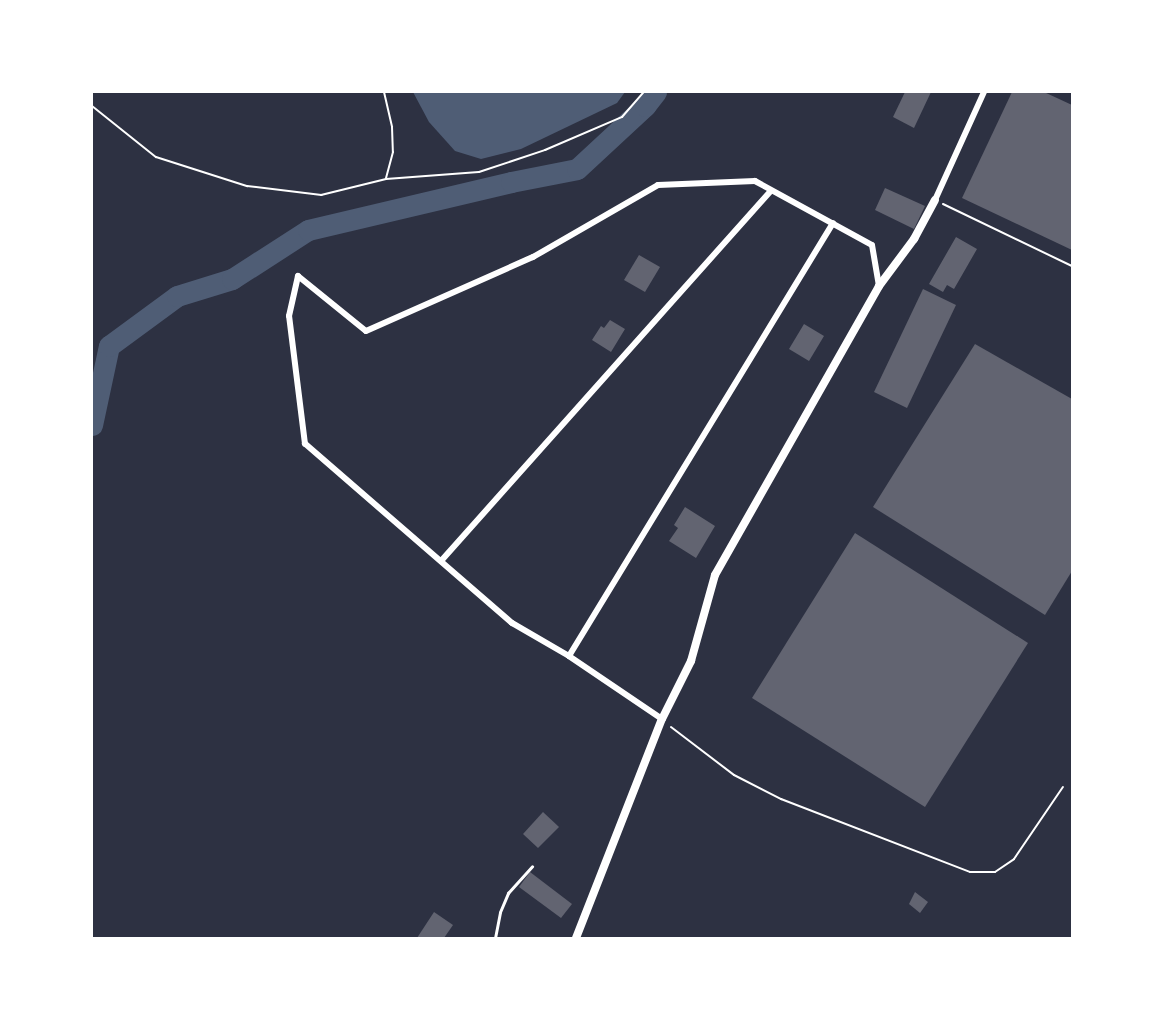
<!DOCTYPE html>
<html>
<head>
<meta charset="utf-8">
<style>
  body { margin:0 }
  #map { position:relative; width:1164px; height:1030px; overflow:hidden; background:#2d3142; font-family:"Noto Serif",serif }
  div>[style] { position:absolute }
  .water>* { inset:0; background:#4f5d75 }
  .river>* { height:21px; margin:-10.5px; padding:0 10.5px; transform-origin:10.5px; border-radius:10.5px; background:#4f5d75 }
  .building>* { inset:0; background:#626471 }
  .path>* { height:2px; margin:-1px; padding:0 1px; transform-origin:1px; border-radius:1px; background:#fff }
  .service>* { height:3px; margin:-1.5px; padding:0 1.5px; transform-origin:1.5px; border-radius:1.5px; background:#fff }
  .minor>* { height:6px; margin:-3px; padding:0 3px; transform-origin:3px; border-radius:3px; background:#fff }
  .tertiary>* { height:8px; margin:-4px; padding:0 4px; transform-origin:4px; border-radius:4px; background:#fff }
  span { translate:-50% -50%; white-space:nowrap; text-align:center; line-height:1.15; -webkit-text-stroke:4.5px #fff; paint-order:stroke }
  .frame { position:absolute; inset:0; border:93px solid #fff; pointer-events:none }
</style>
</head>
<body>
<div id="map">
  <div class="water">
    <div style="clip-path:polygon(413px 92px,625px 92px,617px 103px,521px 149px,481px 159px,455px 151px,429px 122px)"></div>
  </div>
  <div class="river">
    <div style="left:92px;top:425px;width:81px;rotate:-77.9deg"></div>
    <div style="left:109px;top:346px;width:84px;rotate:-36.3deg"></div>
    <div style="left:177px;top:296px;width:58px;rotate:-17.2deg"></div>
    <div style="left:232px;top:279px;width:90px;rotate:-32.8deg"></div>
    <div style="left:308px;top:230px;width:209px;rotate:-13.3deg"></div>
    <div style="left:511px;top:182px;width:67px;rotate:-11.1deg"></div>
    <div style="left:577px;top:169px;width:93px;rotate:-42.8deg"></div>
    <div style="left:645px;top:106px;width:18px;rotate:-52deg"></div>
  </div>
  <div class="building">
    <div style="clip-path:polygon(905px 92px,931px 92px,914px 128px,893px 117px)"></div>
    <div style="clip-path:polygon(1012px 92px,1044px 92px,1072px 105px,1072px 250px,962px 198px)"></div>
    <div style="clip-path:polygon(885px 188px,925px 206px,914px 229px,875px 210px)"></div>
    <div style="clip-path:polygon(956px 237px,977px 249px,954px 289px,947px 285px,943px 292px,929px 284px)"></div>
    <div style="clip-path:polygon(639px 255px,660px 267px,645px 292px,624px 280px)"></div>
    <div style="clip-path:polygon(923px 289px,956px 305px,907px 408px,874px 392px)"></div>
    <div style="clip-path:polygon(610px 320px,625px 329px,611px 352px,592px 340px,601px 326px,604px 328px)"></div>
    <div style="clip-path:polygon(804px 324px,824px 336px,809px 361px,789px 349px)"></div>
    <div style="clip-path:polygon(975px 344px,1072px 399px,1072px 571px,1045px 615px,873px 507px)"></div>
    <div style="clip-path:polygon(685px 507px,715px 526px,696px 558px,669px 541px,678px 528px,674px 525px)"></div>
    <div style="clip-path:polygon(855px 533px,1028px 643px,925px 807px,752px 698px)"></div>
    <div style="clip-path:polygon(543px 812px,559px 827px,538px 848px,523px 834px)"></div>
    <div style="clip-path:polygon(530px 872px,572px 904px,561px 918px,519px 887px)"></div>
    <div style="clip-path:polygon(915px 892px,928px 902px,920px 913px,909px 904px)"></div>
    <div style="clip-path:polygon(434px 912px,453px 925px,444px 938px,417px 938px)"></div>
  </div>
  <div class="path">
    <div style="left:384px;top:92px;width:36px;rotate:77deg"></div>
    <div style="left:392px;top:127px;width:25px;rotate:88deg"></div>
    <div style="left:393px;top:152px;width:28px;rotate:105deg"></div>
    <div style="left:92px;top:106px;width:82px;rotate:38.6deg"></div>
    <div style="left:156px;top:157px;width:96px;rotate:17.7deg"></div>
    <div style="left:247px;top:186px;width:75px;rotate:6.9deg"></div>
    <div style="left:321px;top:195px;width:67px;rotate:-13.8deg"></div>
    <div style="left:386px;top:179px;width:93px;rotate:-4.3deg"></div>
    <div style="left:479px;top:172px;width:70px;rotate:-18.4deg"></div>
    <div style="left:545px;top:150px;width:84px;rotate:-23.2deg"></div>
    <div style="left:622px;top:117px;width:33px;rotate:-49deg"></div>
    <div style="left:943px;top:204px;width:143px;rotate:25.7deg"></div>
    <div style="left:671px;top:727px;width:79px;rotate:37.3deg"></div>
    <div style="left:734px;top:775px;width:53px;rotate:27.1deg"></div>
    <div style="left:781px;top:799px;width:203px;rotate:21.1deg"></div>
    <div style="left:970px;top:872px;width:25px"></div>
    <div style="left:995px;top:872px;width:23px;rotate:-34deg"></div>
    <div style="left:1014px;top:859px;width:87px;rotate:-55.8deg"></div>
  </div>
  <div class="service">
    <div style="left:495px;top:938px;width:26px;rotate:-79deg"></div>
    <div style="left:500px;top:912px;width:21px;rotate:-67deg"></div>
    <div style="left:508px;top:893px;width:36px;rotate:-48deg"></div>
  </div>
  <div class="minor">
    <div style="left:935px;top:200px;width:119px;rotate:-65.6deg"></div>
    <div style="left:441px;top:561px;width:496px;rotate:-48.3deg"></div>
    <div style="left:569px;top:656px;width:507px;rotate:-58.63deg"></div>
    <div style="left:662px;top:719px;width:112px;rotate:-145.9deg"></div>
    <div style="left:569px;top:656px;width:66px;rotate:-149.9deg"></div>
    <div style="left:512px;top:623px;width:274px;rotate:-139.1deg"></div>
    <div style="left:305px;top:444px;width:129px;rotate:-97.1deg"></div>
    <div style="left:289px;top:316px;width:41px;rotate:-77.3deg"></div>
    <div style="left:298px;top:276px;width:87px;rotate:39deg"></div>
    <div style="left:366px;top:331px;width:183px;rotate:-23.9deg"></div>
    <div style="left:533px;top:257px;width:144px;rotate:-29.9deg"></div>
    <div style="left:658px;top:185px;width:97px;rotate:-2.4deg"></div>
    <div style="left:755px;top:181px;width:133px;rotate:28.7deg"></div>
    <div style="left:872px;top:245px;width:42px;rotate:80.3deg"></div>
  </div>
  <div class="tertiary">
    <div style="left:576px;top:938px;width:235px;rotate:-68.6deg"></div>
    <div style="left:662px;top:719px;width:65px;rotate:-63.4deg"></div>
    <div style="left:691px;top:661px;width:89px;rotate:-74.4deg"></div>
    <div style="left:715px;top:575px;width:332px;rotate:-60.4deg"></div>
    <div style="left:879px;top:286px;width:59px;rotate:-53.3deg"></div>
    <div style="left:914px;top:239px;width:44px;rotate:-61.7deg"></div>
  </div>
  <div class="frame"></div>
</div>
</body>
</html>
